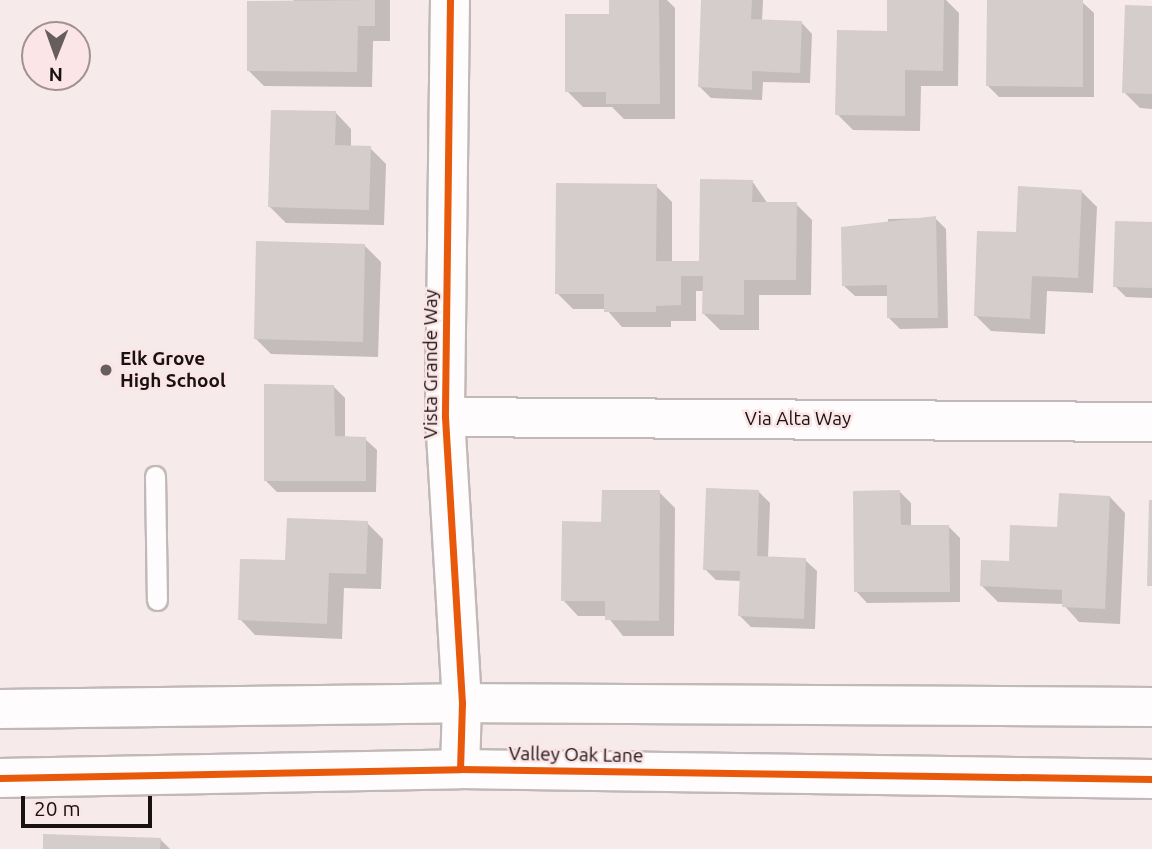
<!DOCTYPE html>
<html>
<head>
<meta charset="utf-8">
<style>
  body { margin:0 }
  #map { position:relative; width:1152px; height:849px; overflow:hidden; background:#f6eaea; font-family:Ubuntu,sans-serif }
  div>[style] { position:absolute }
  .shadow>* { inset:0; background:#0003 }
  .building>* { inset:0; background:#d5cccc }
  .roads { filter:drop-shadow(2px 0 #c1b8b8) drop-shadow(-2px 0 #c1b8b8) drop-shadow(0 2px #c1b8b8) drop-shadow(0 -2px #c1b8b8) }
  .service>* { height:19px; margin:-9.5px; padding:0 9.5px; transform-origin:9.5px; border-radius:9.5px; background:#fefcfc }
  .minor>* { height:38px; margin:-19px; padding:0 19px; transform-origin:19px; border-radius:19px; background:#fefcfc }
  .tertiary>* { height:38px; margin:-19px; padding:0 19px; transform-origin:19px; border-radius:19px; background:#fefcfc }
  .cycleway>* { height:7px; margin:-3.5px; padding:0 3.5px; transform-origin:3.5px; border-radius:3.5px; background:#e8590c }
  .dots>* { width:19px; height:19px; translate:-50% -50%; box-sizing:border-box; border:4px solid #fbe5e6; border-radius:50% }
  span { translate:-50% -50%; white-space:nowrap; text-align:center; line-height:1.15; -webkit-text-stroke:5px #fbe5e6; paint-order:stroke }
  .poi-label { font-size:19px; color:#191212; font-weight:700 }
  .left { translate:0 -50%; text-align:left }
  .street-label { font-size:19px; color:#191212 }
  .north { position:absolute; left:21px; top:21px; width:70px; height:70px; box-sizing:border-box; background:#fbe5e6; border:2px solid #a19191; border-radius:50%; rotate:181deg; font-size:19px; font-weight:700; line-height:28px; text-align:center; color:#191212 }
  .north::after { content:''; display:block; margin:auto; width:24px; height:32px; background:#665e5e; clip-path:polygon(50% 0,100% 100%,50% 72%,0 100%) }
  .scale { position:absolute; left:21px; top:796px; width:131px; height:32px; box-sizing:border-box; border:4px solid #191212; border-top:0; padding-left:9px; font-size:21px; line-height:24px; white-space:nowrap; color:#191212; -webkit-text-stroke:5px #fbe5e6; paint-order:stroke }
</style>
</head>
<body>
<div id="map">
  <div class="shadow">
    <div style="clip-path:polygon(294px 0,390px 0,390px 41px,373px 41px,372px 87px,264px 86px,248px 70px)"></div>
    <div style="clip-path:polygon(610px 0,667px 0,675px 8px,675px 119px,624px 119px,612px 107px,583px 107px,567px 91px,611px 16px)"></div>
    <div style="clip-path:polygon(702px 0,763px 0,762px 21px,801px 22px,812px 34px,810px 83px,763px 82px,762px 100px,711px 98px,699px 86px)"></div>
    <div style="clip-path:polygon(889px 0,946px 0,959px 13px,958px 86px,921px 86px,920px 131px,853px 130px,837px 114px,888px 33px)"></div>
    <div style="clip-path:polygon(1082px 2px,1094px 13px,1094px 97px,999px 97px,988px 86px)"></div>
    <div style="clip-path:polygon(1152px 8px,1152px 109px,1140px 108px,1124px 92px)"></div>
    <div style="clip-path:polygon(336px 113px,351px 129px,351px 147px,370px 148px,386px 164px,384px 225px,286px 223px,270px 207px)"></div>
    <div style="clip-path:polygon(752px 181px,768px 204px,796px 204px,812px 220px,811px 295px,759px 295px,759px 330px,720px 330px,704px 314px,704px 291px,696px 291px,696px 321px,671px 321px,671px 327px,622px 327px,606px 309px,573px 309px,557px 293px,656px 186px,672px 202px,672px 263px,701px 263px)"></div>
    <div style="clip-path:polygon(1081px 191px,1097px 207px,1093px 293px,1047px 291px,1045px 334px,991px 331px,975px 315px,1017px 234px)"></div>
    <div style="clip-path:polygon(935px 218px,946px 229px,948px 328px,900px 329px,889px 318px,889px 296px,855px 296px,843px 285px,888px 228px,888px 219px)"></div>
    <div style="clip-path:polygon(1152px 224px,1152px 298px,1126px 297px,1115px 286px)"></div>
    <div style="clip-path:polygon(365px 246px,381px 262px,378px 357px,271px 354px,255px 338px)"></div>
    <div style="clip-path:polygon(334px 387px,345px 398px,345px 438px,365px 439px,377px 450px,376px 492px,277px 492px,265px 480px)"></div>
    <div style="clip-path:polygon(758px 491px,770px 503px,768px 558px,805px 560px,817px 571px,815px 629px,751px 627px,740px 616px,741px 581px,716px 580px,705px 569px)"></div>
    <div style="clip-path:polygon(659px 492px,675px 508px,674px 636px,623px 636px,607px 616px,578px 616px,563px 600px,603px 523px)"></div>
    <div style="clip-path:polygon(900px 492px,911px 503px,911px 527px,949px 527px,960px 538px,960px 602px,867px 603px,856px 591px)"></div>
    <div style="clip-path:polygon(1110px 497px,1125px 513px,1120px 624px,1079px 622px,1063px 604px,998px 602px,982px 586px)"></div>
    <div style="clip-path:polygon(367px 523px,383px 539px,381px 589px,344px 588px,342px 639px,255px 635px,240px 619px,287px 562px)"></div>
    <div style="clip-path:polygon(160px 839px,170px 849px,44px 849px)"></div>
  </div>
  <div class="building">
    <div style="clip-path:polygon(375px 0,375px 26px,358px 26px,357px 72px,247px 71px,247px 1px)"></div>
    <div style="clip-path:polygon(609px 0,659px 0,660px 104px,606px 104px,606px 92px,565px 92px,565px 14px,609px 14px)"></div>
    <div style="clip-path:polygon(701px 0,752px 0,751px 19px,802px 21px,800px 73px,752px 71px,752px 90px,698px 87px)"></div>
    <div style="clip-path:polygon(887px 0,944px 0,943px 71px,905px 70px,905px 116px,835px 115px,837px 30px,887px 31px)"></div>
    <div style="clip-path:polygon(987px 0,1083px 0,1083px 87px,986px 86px)"></div>
    <div style="clip-path:polygon(1125px 5px,1152px 6px,1152px 94px,1122px 93px)"></div>
    <div style="clip-path:polygon(271px 110px,336px 111px,335px 145px,371px 146px,369px 210px,268px 207px)"></div>
    <div style="clip-path:polygon(700px 179px,753px 180px,752px 202px,797px 202px,796px 280px,744px 280px,744px 315px,702px 314px,703px 276px,681px 276px,681px 305px,656px 306px,656px 312px,604px 312px,604px 294px,555px 294px,556px 183px,657px 184px,656px 261px,699px 261px)"></div>
    <div style="clip-path:polygon(1018px 186px,1082px 190px,1078px 278px,1032px 276px,1030px 319px,974px 316px,977px 231px,1016px 232px)"></div>
    <div style="clip-path:polygon(936px 216px,938px 318px,887px 318px,887px 285px,842px 286px,841px 227px)"></div>
    <div style="clip-path:polygon(1115px 221px,1152px 222px,1152px 288px,1113px 287px)"></div>
    <div style="clip-path:polygon(256px 241px,365px 244px,363px 342px,254px 339px)"></div>
    <div style="clip-path:polygon(264px 384px,334px 385px,335px 436px,366px 437px,366px 481px,264px 481px)"></div>
    <div style="clip-path:polygon(706px 488px,759px 490px,757px 556px,806px 558px,804px 619px,738px 616px,740px 571px,703px 570px)"></div>
    <div style="clip-path:polygon(602px 490px,660px 490px,659px 621px,605px 620px,605px 601px,561px 601px,562px 521px,601px 522px)"></div>
    <div style="clip-path:polygon(900px 490px,901px 525px,949px 525px,950px 592px,854px 592px,853px 491px)"></div>
    <div style="clip-path:polygon(1059px 493px,1110px 496px,1105px 609px,1062px 607px,1062px 590px,980px 586px,981px 560px,1009px 561px,1010px 525px,1057px 527px)"></div>
    <div style="clip-path:polygon(1149px 500px,1152px 500px,1152px 586px,1147px 586px)"></div>
    <div style="clip-path:polygon(287px 518px,368px 521px,366px 574px,329px 573px,327px 624px,238px 620px,240px 559px,285px 560px)"></div>
    <div style="clip-path:polygon(43px 834px,161px 838px,160px 849px,43px 849px)"></div>
  </div>
  <div class="roads">
    <div class="service">
      <div style="left:155px;top:476px;width:124px;rotate:89.1deg"></div>
    </div>
    <div class="minor">
      <div style="left:450px;top:0;width:417px;rotate:90.7deg"></div>
      <div style="left:445px;top:417px;width:287px;rotate:86.6deg"></div>
      <div style="left:462px;top:703px;width:66px;rotate:91.7deg"></div>
      <div style="left:445px;top:417px;width:707px;rotate:0.41deg"></div>
    </div>
    <div class="tertiary">
      <div style="left:0;top:709px;width:462px;rotate:-0.7deg"></div>
      <div style="left:462px;top:703px;width:690px;rotate:0.33deg"></div>
      <div style="left:0;top:778px;width:460px;rotate:-1.1deg"></div>
      <div style="left:460px;top:769px;width:692px;rotate:0.83deg"></div>
    </div>
  </div>
  <div class="cycleway">
    <div style="left:450px;top:0;width:417px;rotate:90.7deg"></div>
    <div style="left:445px;top:417px;width:287px;rotate:86.6deg"></div>
    <div style="left:462px;top:703px;width:66px;rotate:91.7deg"></div>
    <div style="left:0;top:778px;width:460px;rotate:-1.1deg"></div>
    <div style="left:460px;top:769px;width:692px;rotate:0.83deg"></div>
  </div>
  <div class="dots">
    <div style="left:106px;top:370px;background:#665e5e"></div>
  </div>
  <div class="poi-label">
    <span class="left" style="left:120px;top:370px">Elk Grove<br>High School</span>
  </div>
  <div class="street-label">
    <span style="left:431px;top:364px;rotate:-90deg">Vista Grande Way</span>
    <span style="left:798px;top:419px">Via Alta Way</span>
    <span style="left:576px;top:755px;rotate:1deg">Valley Oak Lane</span>
  </div>
  <div class="north">N</div>
  <div class="scale">20 m</div>
</div>
</body>
</html>
